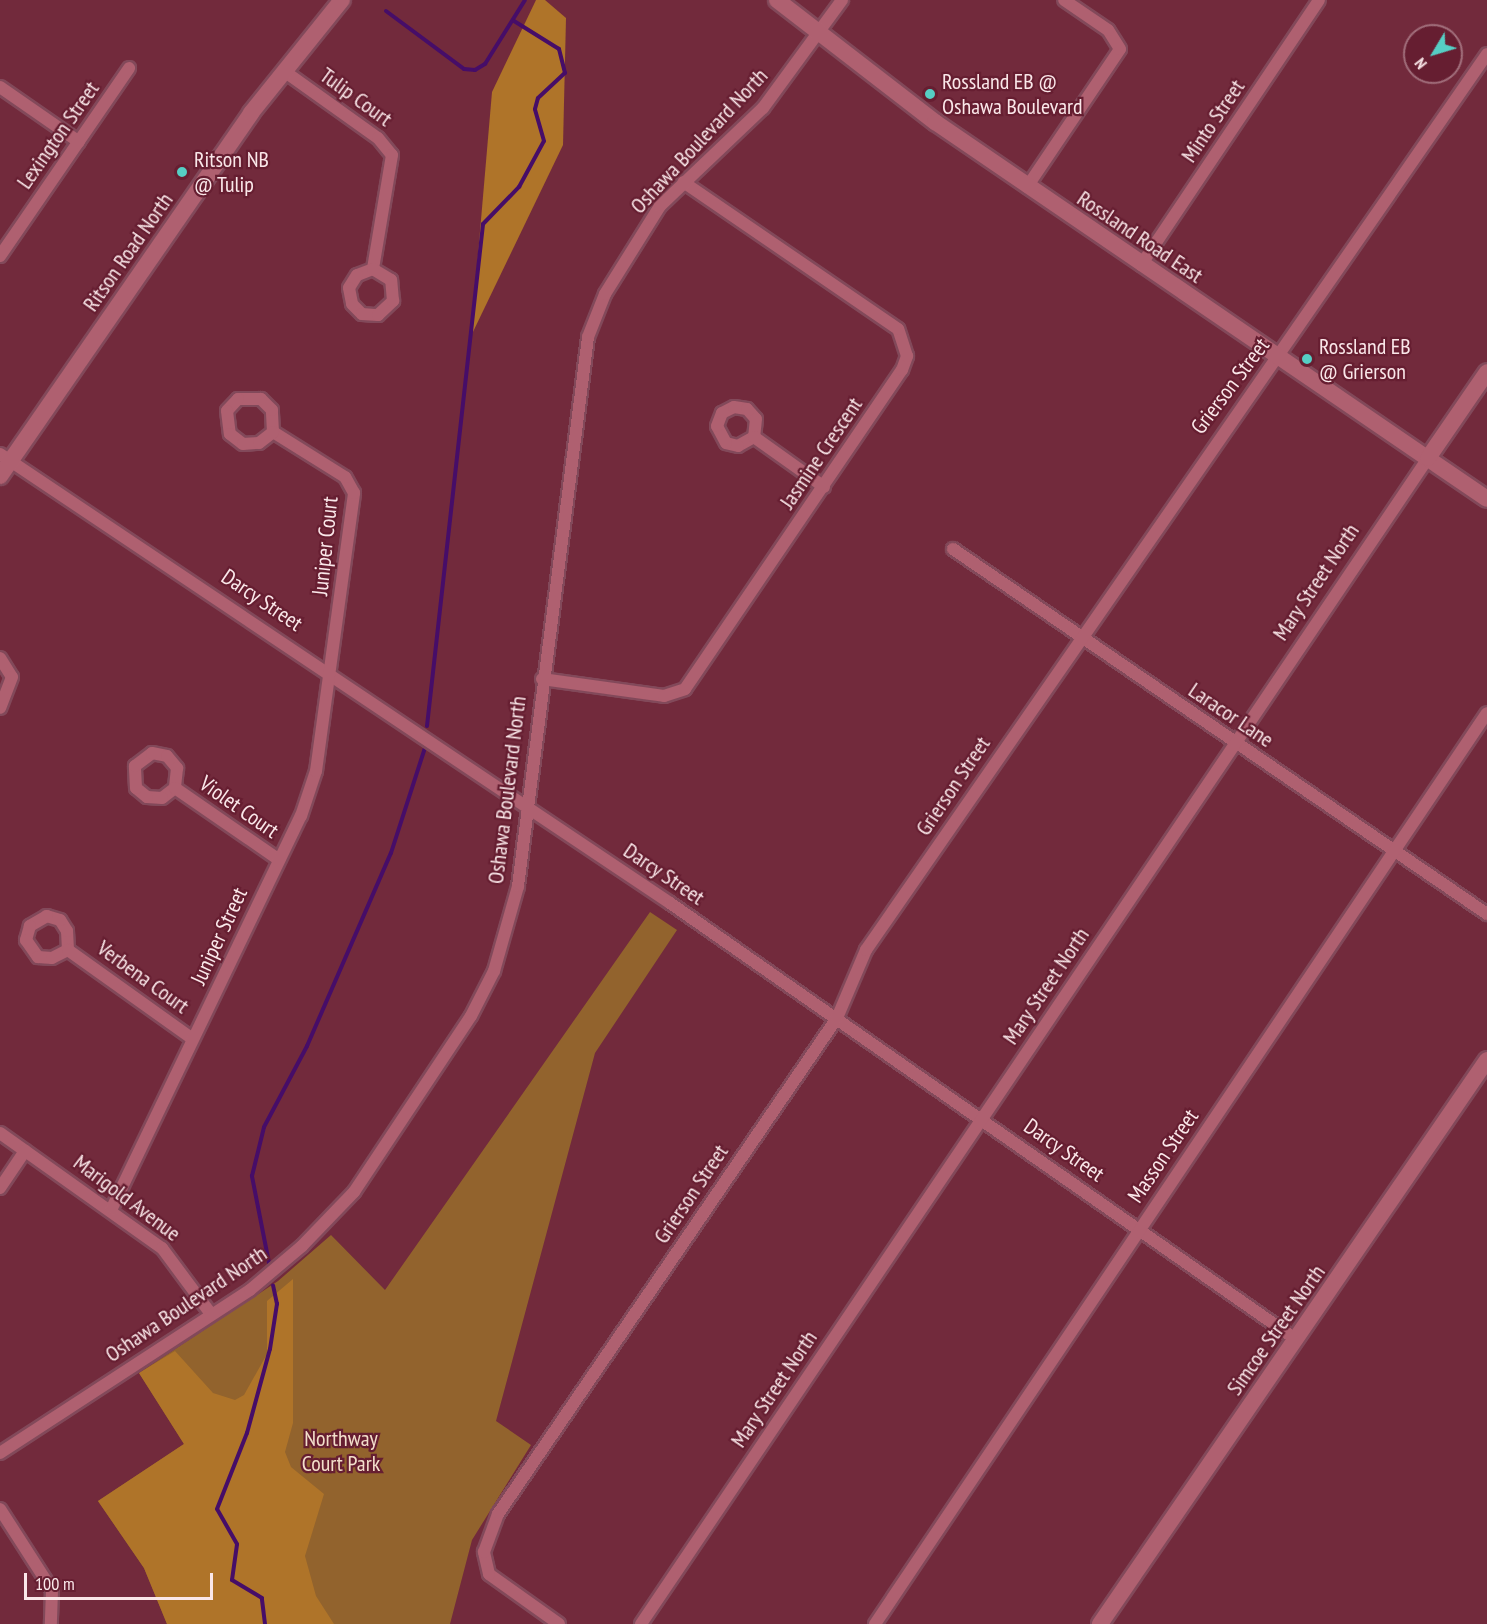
<!DOCTYPE html>
<html>
<head>
<meta charset="utf-8">
<style>
  body { margin:0 }
  #map { position:relative; width:1487px; height:1624px; overflow:hidden; background:#722a3c; font-family:"PT Sans Narrow",sans-serif }
  div>[style] { position:absolute }
  .green>* { inset:0; background:#92632d }
  .forest>* { inset:0; background:#af7429 }
  .stream>* { height:4px; margin:-2px; padding:0 2px; transform-origin:2px; border-radius:2px; background:#460d68 }
  .roads { filter:drop-shadow(2px 0 #82495a) drop-shadow(-2px 0 #82495a) drop-shadow(0 2px #82495a) drop-shadow(0 -2px #82495a) }
  .street>* { height:12px; margin:-6px; padding:0 6px; transform-origin:6px; border-radius:6px; background:#af6070 }
  .secondary>* { height:16px; margin:-8px; padding:0 8px; transform-origin:8px; border-radius:8px; background:#af6070 }
  .dots>* { width:16px; height:16px; translate:-50% -50%; box-sizing:border-box; border:3px solid #661e31; border-radius:50% }
  span { translate:-50% -50%; white-space:nowrap; text-align:center; line-height:1.15; -webkit-text-stroke:4.5px #661e31; paint-order:stroke }
  .poi-label { font-size:22px; color:#fae7e9 }
  .left { translate:0 -50%; text-align:left }
  .street-label { font-size:22px; color:#fae7e9 }
  .park-label { font-size:22px; color:#f3dfcb }
  .north { position:absolute; left:1403px; top:24px; width:60px; height:60px; box-sizing:border-box; background:#661e31; border:2px solid #a16e7b; border-radius:50%; rotate:232deg; font-size:16px; font-weight:700; line-height:24px; text-align:center; color:#fae7e9 }
  .north::after { content:''; display:block; margin:auto; width:21px; height:27px; background:#56cec4; clip-path:polygon(50% 0,100% 100%,50% 72%,0 100%) }
  .scale { position:absolute; left:24px; top:1573px; width:189px; height:27px; box-sizing:border-box; border:3px solid #fae7e9; border-top:0; padding-left:8px; font-size:18px; line-height:21px; white-space:nowrap; color:#fae7e9; -webkit-text-stroke:4px #661e31; paint-order:stroke }
</style>
</head>
<body>
<div id="map">
  <div class="green">
    <div style="clip-path:polygon(650px 912px,677px 930px,595px 1053px,496px 1421px,531px 1445px,472px 1540px,450px 1624px,167px 1624px,144px 1568px,98px 1501px,184px 1444px,139px 1373px,278px 1281px,331px 1235px,385px 1290px)"></div>
  </div>
  <div class="forest">
    <div style="clip-path:polygon(536px 0,545px 0,566px 18px,563px 145px,471px 336px,492px 92px)"></div>
    <div style="clip-path:polygon(293px 1279px,293px 1423px,285px 1452px,291px 1467px,324px 1494px,305px 1556px,316px 1596px,334px 1624px,167px 1624px,144px 1568px,98px 1501px,184px 1444px,139px 1373px,175px 1351px,213px 1393px,235px 1400px,244px 1395px,267px 1354px,267px 1301px)"></div>
  </div>
  <div class="stream">
    <div style="left:386px;top:11px;width:97px;rotate:36.6deg"></div>
    <div style="left:464px;top:69px;width:11px;rotate:5deg"></div>
    <div style="left:475px;top:70px;width:12px;rotate:-31deg"></div>
    <div style="left:485px;top:64px;width:75px;rotate:-58deg"></div>
    <div style="left:427px;top:726px;width:505px;rotate:-83.63deg"></div>
    <div style="left:483px;top:224px;width:52px;rotate:-45.8deg"></div>
    <div style="left:519px;top:187px;width:52px;rotate:-61.5deg"></div>
    <div style="left:544px;top:141px;width:33px;rotate:-106deg"></div>
    <div style="left:535px;top:109px;width:11px;rotate:-75deg"></div>
    <div style="left:538px;top:98px;width:37px;rotate:-43deg"></div>
    <div style="left:565px;top:73px;width:25px;rotate:-104deg"></div>
    <div style="left:559px;top:49px;width:53px;rotate:-148.1deg"></div>
    <div style="left:269px;top:1263px;width:89px;rotate:-101.1deg"></div>
    <div style="left:252px;top:1176px;width:50px;rotate:-76.2deg"></div>
    <div style="left:264px;top:1127px;width:92px;rotate:-62deg"></div>
    <div style="left:307px;top:1046px;width:210px;rotate:-66.5deg"></div>
    <div style="left:391px;top:853px;width:110px;rotate:-72.1deg"></div>
    <div style="left:265px;top:1624px;width:26px;rotate:-97deg"></div>
    <div style="left:262px;top:1598px;width:35px;rotate:-149deg"></div>
    <div style="left:232px;top:1580px;width:36px;rotate:-82deg"></div>
    <div style="left:237px;top:1544px;width:40px;rotate:-119.7deg"></div>
    <div style="left:217px;top:1509px;width:82px;rotate:-68.5deg"></div>
    <div style="left:247px;top:1433px;width:87px;rotate:-74.7deg"></div>
    <div style="left:270px;top:1349px;width:46px;rotate:-81.2deg"></div>
    <div style="left:277px;top:1304px;width:19px;rotate:-102deg"></div>
  </div>
  <div class="roads">
    <div class="street">
      <div style="left:284px;top:71px;width:115px;rotate:35.5deg"></div>
      <div style="left:378px;top:138px;width:22px;rotate:51deg"></div>
      <div style="left:392px;top:155px;width:116px;rotate:99.5deg"></div>
      <div style="left:373px;top:269px;width:17px;rotate:159deg"></div>
      <div style="left:357px;top:275px;width:15px;rotate:122deg"></div>
      <div style="left:349px;top:288px;width:16px;rotate:79deg"></div>
      <div style="left:352px;top:304px;width:14px;rotate:45deg"></div>
      <div style="left:362px;top:314px;width:16px;rotate:4deg"></div>
      <div style="left:378px;top:315px;width:21px;rotate:-43deg"></div>
      <div style="left:393px;top:301px;width:21px;rotate:-95deg"></div>
      <div style="left:391px;top:280px;width:21px;rotate:-149deg"></div>
      <div style="left:0;top:87px;width:96px;rotate:34.8deg"></div>
      <div style="left:1027px;top:187px;width:166px;rotate:-56deg"></div>
      <div style="left:1120px;top:49px;width:22px;rotate:-122deg"></div>
      <div style="left:1108px;top:30px;width:53px;rotate:-145.7deg"></div>
      <div style="left:0;top:256px;width:228px;rotate:-55.5deg"></div>
      <div style="left:1141px;top:265px;width:319px;rotate:-56.1deg"></div>
      <div style="left:754px;top:437px;width:18px;rotate:151deg"></div>
      <div style="left:738px;top:446px;width:12px;rotate:-166deg"></div>
      <div style="left:726px;top:443px;width:19px;rotate:-118deg"></div>
      <div style="left:717px;top:426px;width:14px;rotate:-69deg"></div>
      <div style="left:722px;top:413px;width:13px;rotate:-27deg"></div>
      <div style="left:734px;top:407px;width:13px;rotate:9deg"></div>
      <div style="left:747px;top:409px;width:13px;rotate:48deg"></div>
      <div style="left:756px;top:419px;width:18px;rotate:96deg"></div>
      <div style="left:754px;top:437px;width:86px;rotate:35.5deg"></div>
      <div style="left:0;top:454px;width:807px;rotate:33.83deg"></div>
      <div style="left:670px;top:903px;width:764px;rotate:34.88deg"></div>
      <div style="left:953px;top:549px;width:647px;rotate:34.35deg"></div>
      <div style="left:0;top:658px;width:22px;rotate:58deg"></div>
      <div style="left:12px;top:677px;width:33px;rotate:111deg"></div>
      <div style="left:542px;top:679px;width:123px;rotate:7.9deg"></div>
      <div style="left:664px;top:696px;width:22px;rotate:-18deg"></div>
      <div style="left:685px;top:689px;width:386px;rotate:-55.8deg"></div>
      <div style="left:902px;top:370px;width:15px;rotate:-70deg"></div>
      <div style="left:907px;top:356px;width:28px;rotate:-108deg"></div>
      <div style="left:898px;top:329px;width:260px;rotate:-145.6deg"></div>
      <div style="left:175px;top:788px;width:16px;rotate:142deg"></div>
      <div style="left:162px;top:798px;width:15px;rotate:-176deg"></div>
      <div style="left:147px;top:797px;width:14px;rotate:-141deg"></div>
      <div style="left:136px;top:788px;width:22px;rotate:-93deg"></div>
      <div style="left:135px;top:766px;width:21px;rotate:-37deg"></div>
      <div style="left:152px;top:753px;width:15px;rotate:11deg"></div>
      <div style="left:167px;top:756px;width:16px;rotate:50deg"></div>
      <div style="left:177px;top:768px;width:20px;rotate:96deg"></div>
      <div style="left:175px;top:788px;width:125px;rotate:34.6deg"></div>
      <div style="left:68px;top:950px;width:19px;rotate:-93deg"></div>
      <div style="left:67px;top:931px;width:13px;rotate:-122deg"></div>
      <div style="left:60px;top:920px;width:14px;rotate:-163deg"></div>
      <div style="left:47px;top:916px;width:20px;rotate:150deg"></div>
      <div style="left:30px;top:926px;width:15px;rotate:106deg"></div>
      <div style="left:26px;top:940px;width:21px;rotate:55deg"></div>
      <div style="left:38px;top:957px;width:14px;rotate:4deg"></div>
      <div style="left:52px;top:958px;width:18px;rotate:-27deg"></div>
      <div style="left:68px;top:950px;width:153px;rotate:35.5deg"></div>
      <div style="left:0;top:1133px;width:199px;rotate:35.4deg"></div>
      <div style="left:162px;top:1248px;width:82px;rotate:53.4deg"></div>
      <div style="left:0;top:1188px;width:45px;rotate:-56deg"></div>
      <div style="left:112px;top:1208px;width:435px;rotate:-64.3deg"></div>
      <div style="left:301px;top:816px;width:47px;rotate:-71.6deg"></div>
      <div style="left:316px;top:771px;width:281px;rotate:-82.2deg"></div>
      <div style="left:354px;top:493px;width:18px;rotate:-119deg"></div>
      <div style="left:345px;top:477px;width:85px;rotate:-148deg"></div>
      <div style="left:273px;top:432px;width:22px;rotate:-93deg"></div>
      <div style="left:272px;top:410px;width:16px;rotate:-135deg"></div>
      <div style="left:261px;top:399px;width:23px;rotate:180deg"></div>
      <div style="left:238px;top:399px;width:16px;rotate:133deg"></div>
      <div style="left:227px;top:411px;width:23px;rotate:83deg"></div>
      <div style="left:230px;top:434px;width:16px;rotate:38deg"></div>
      <div style="left:243px;top:444px;width:16px;rotate:-4deg"></div>
      <div style="left:259px;top:443px;width:18px;rotate:-38deg"></div>
      <div style="left:0;top:1453px;width:298px;rotate:-33.1deg"></div>
      <div style="left:250px;top:1290px;width:68px;rotate:-40.2deg"></div>
      <div style="left:302px;top:1246px;width:75px;rotate:-46.1deg"></div>
      <div style="left:354px;top:1192px;width:211px;rotate:-56.4deg"></div>
      <div style="left:471px;top:1016px;width:51px;rotate:-62.9deg"></div>
      <div style="left:494px;top:971px;width:88px;rotate:-74.2deg"></div>
      <div style="left:518px;top:886px;width:553px;rotate:-82.73deg"></div>
      <div style="left:588px;top:337px;width:46px;rotate:-68.4deg"></div>
      <div style="left:605px;top:294px;width:104px;rotate:-58deg"></div>
      <div style="left:660px;top:206px;width:142px;rotate:-43.6deg"></div>
      <div style="left:763px;top:108px;width:134px;rotate:-53.8deg"></div>
      <div style="left:0;top:1509px;width:96px;rotate:57.3deg"></div>
      <div style="left:52px;top:1590px;width:34px;rotate:92deg"></div>
      <div style="left:559px;top:1624px;width:86px;rotate:-144.5deg"></div>
      <div style="left:489px;top:1574px;width:23px;rotate:-103deg"></div>
      <div style="left:484px;top:1552px;width:40px;rotate:-69.8deg"></div>
      <div style="left:498px;top:1514px;width:601px;rotate:-55.65deg"></div>
      <div style="left:837px;top:1018px;width:74px;rotate:-66.9deg"></div>
      <div style="left:866px;top:950px;width:1090px;rotate:-55.27deg"></div>
      <div style="left:641px;top:1624px;width:1407px;rotate:-55.98deg"></div>
      <div style="left:875px;top:1624px;width:1097px;rotate:-56.11deg"></div>
    </div>
    <div class="secondary">
      <div style="left:777px;top:0;width:200px;rotate:37.7deg"></div>
      <div style="left:935px;top:122px;width:668px;rotate:34.33deg"></div>
      <div style="left:1428px;top:458px;width:104px;rotate:-55.5deg"></div>
      <div style="left:0;top:476px;width:441px;rotate:-55.3deg"></div>
      <div style="left:251px;top:113px;width:145px;rotate:-51.2deg"></div>
      <div style="left:1100px;top:1624px;width:684px;rotate:-55.54deg"></div>
    </div>
  </div>
  <div class="dots">
    <div style="left:930px;top:94px;background:#56cec4"></div>
    <div style="left:182px;top:172px;background:#56cec4"></div>
    <div style="left:1307px;top:359px;background:#56cec4"></div>
  </div>
  <div class="poi-label">
    <span class="left" style="left:942px;top:94px">Rossland EB @<br>Oshawa Boulevard</span>
    <span class="left" style="left:194px;top:172px">Ritson NB<br>@ Tulip</span>
    <span class="left" style="left:1319px;top:359px">Rossland EB<br>@ Grierson</span>
  </div>
  <div class="street-label">
    <span style="left:356px;top:97px;rotate:36deg">Tulip Court</span>
    <span style="left:1213px;top:121px;rotate:-56deg">Minto Street</span>
    <span style="left:58px;top:135px;rotate:-55deg">Lexington Street</span>
    <span style="left:699px;top:141px;rotate:-47deg">Oshawa Boulevard North</span>
    <span style="left:1140px;top:237px;rotate:34deg">Rossland Road East</span>
    <span style="left:128px;top:252px;rotate:-55deg">Ritson Road North</span>
    <span style="left:1230px;top:386px;rotate:-53deg">Grierson Street</span>
    <span style="left:821px;top:453px;rotate:-56deg">Jasmine Crescent</span>
    <span style="left:325px;top:546px;rotate:-84deg">Juniper Court</span>
    <span style="left:1316px;top:582px;rotate:-56deg">Mary Street North</span>
    <span style="left:262px;top:600px;rotate:34deg">Darcy Street</span>
    <span style="left:1231px;top:715px;rotate:34deg">Laracor Lane</span>
    <span style="left:953px;top:786px;rotate:-56deg">Grierson Street</span>
    <span style="left:507px;top:790px;rotate:-83deg">Oshawa Boulevard North</span>
    <span style="left:239px;top:807px;rotate:35deg">Violet Court</span>
    <span style="left:664px;top:874px;rotate:34deg">Darcy Street</span>
    <span style="left:219px;top:936px;rotate:-65deg">Juniper Street</span>
    <span style="left:143px;top:977px;rotate:36deg">Verbena Court</span>
    <span style="left:1046px;top:986px;rotate:-56deg">Mary Street North</span>
    <span style="left:1064px;top:1150px;rotate:35deg">Darcy Street</span>
    <span style="left:1163px;top:1156px;rotate:-56deg">Masson Street</span>
    <span style="left:691px;top:1194px;rotate:-56deg">Grierson Street</span>
    <span style="left:127px;top:1198px;rotate:37deg">Marigold Avenue</span>
    <span style="left:186px;top:1304px;rotate:-34deg">Oshawa Boulevard North</span>
    <span style="left:1276px;top:1330px;rotate:-55deg">Simcoe Street North</span>
    <span style="left:774px;top:1389px;rotate:-56deg">Mary Street North</span>
  </div>
  <div class="park-label">
    <span style="left:341px;top:1451px">Northway<br>Court Park</span>
  </div>
  <div class="north">N</div>
  <div class="scale">100 m</div>
</div>
</body>
</html>
